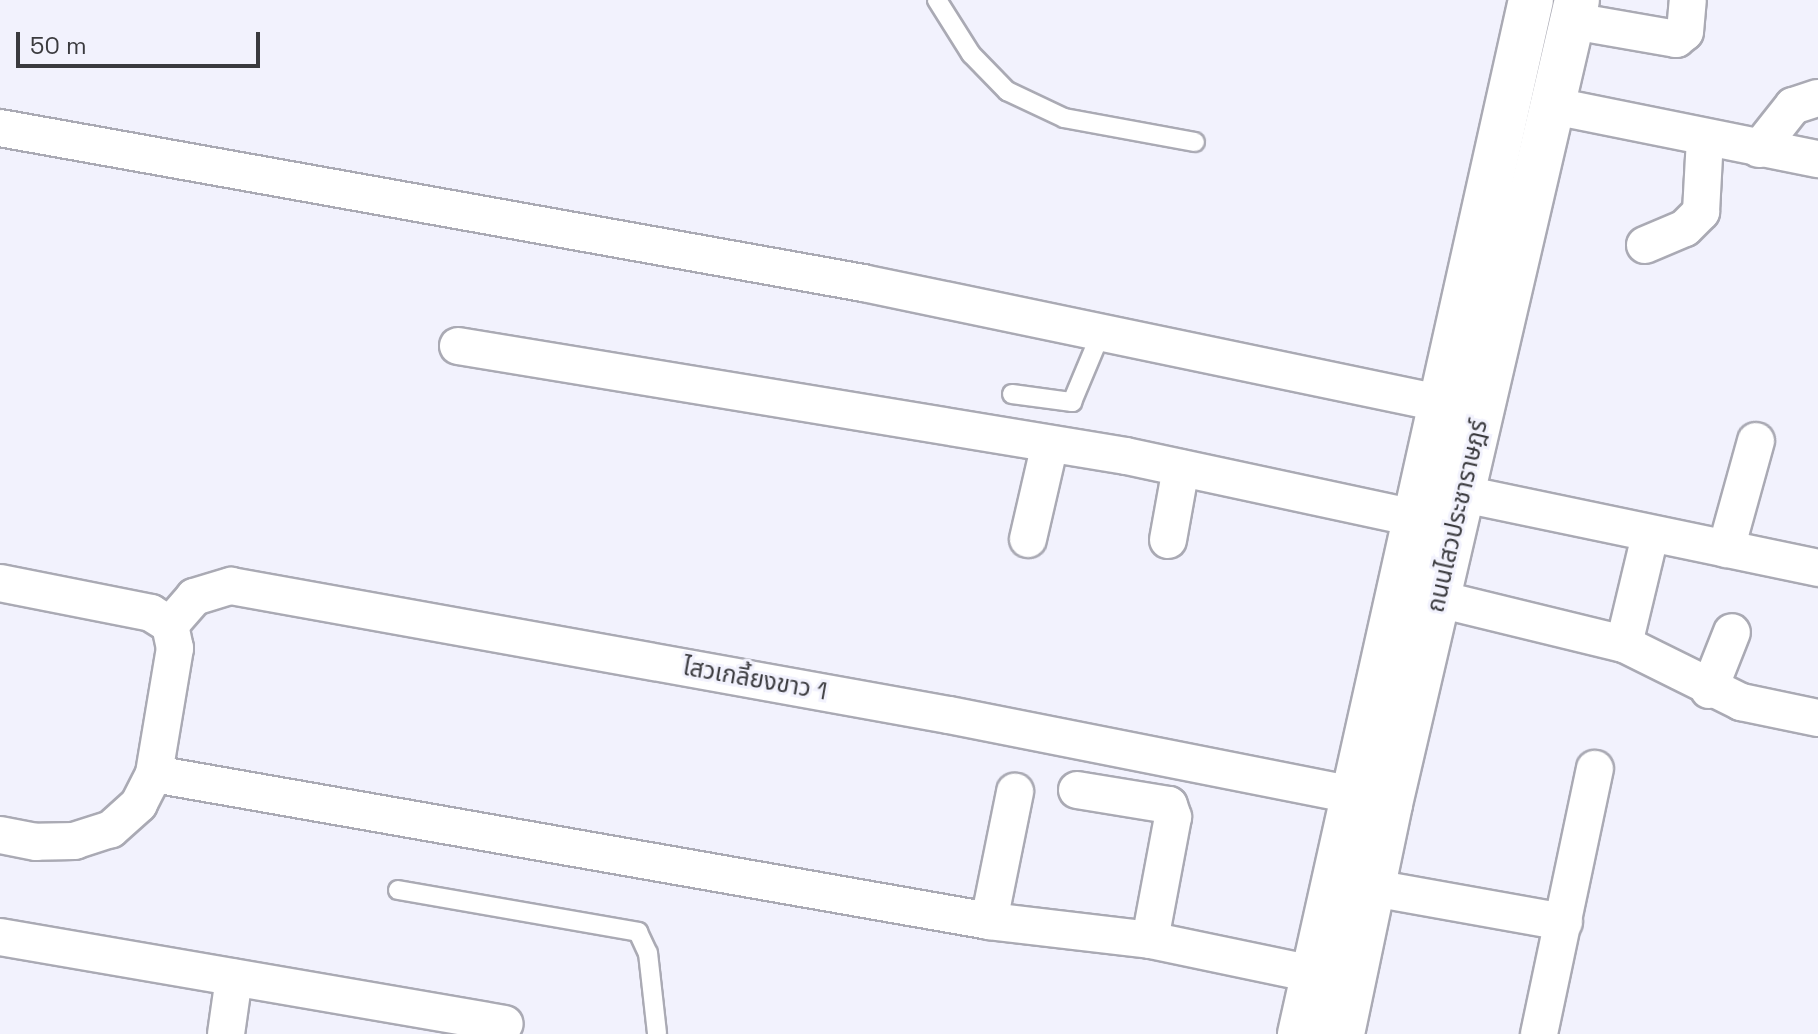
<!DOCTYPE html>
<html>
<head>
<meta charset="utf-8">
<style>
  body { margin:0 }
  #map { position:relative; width:1818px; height:1034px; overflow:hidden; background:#f2f2fd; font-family:"Space Grotesk","Noto Sans Thai",sans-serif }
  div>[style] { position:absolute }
  .roads { filter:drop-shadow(2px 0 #aaaab4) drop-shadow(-2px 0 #aaaab4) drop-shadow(0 2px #aaaab4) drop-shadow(0 -2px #aaaab4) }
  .service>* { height:18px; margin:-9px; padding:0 9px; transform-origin:9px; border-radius:9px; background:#fff }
  .minor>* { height:36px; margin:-18px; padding:0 18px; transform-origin:18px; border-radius:18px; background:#fff }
  .secondary>* { height:44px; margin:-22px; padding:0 22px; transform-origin:22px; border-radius:22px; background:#fff }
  span { translate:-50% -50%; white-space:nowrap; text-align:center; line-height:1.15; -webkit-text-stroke:6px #f2f2fd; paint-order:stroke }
  .street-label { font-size:24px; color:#3a3a3e }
  .scale { position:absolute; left:16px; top:32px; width:244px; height:36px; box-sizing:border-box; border:4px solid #3a3a3e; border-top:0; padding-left:10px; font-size:24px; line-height:28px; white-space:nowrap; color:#3a3a3e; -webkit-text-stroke:6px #f2f2fd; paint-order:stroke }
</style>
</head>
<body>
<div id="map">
  <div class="roads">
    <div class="service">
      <div style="left:937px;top:0;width:64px;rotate:57.8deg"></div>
      <div style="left:971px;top:54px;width:52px;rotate:45.8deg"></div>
      <div style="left:1007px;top:91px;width:63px;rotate:25.3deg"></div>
      <div style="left:1064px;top:118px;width:133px;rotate:10.4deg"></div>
      <div style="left:1012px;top:394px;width:61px;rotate:7.6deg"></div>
      <div style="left:1072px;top:402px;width:75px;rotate:-67.2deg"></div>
      <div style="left:398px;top:890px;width:244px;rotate:9.9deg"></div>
      <div style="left:638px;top:932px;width:23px;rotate:65deg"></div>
      <div style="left:648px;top:953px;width:81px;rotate:83.6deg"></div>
    </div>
    <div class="minor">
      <div style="left:1573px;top:21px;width:105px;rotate:9.9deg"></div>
      <div style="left:1676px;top:39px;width:11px;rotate:-38deg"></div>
      <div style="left:1685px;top:32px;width:32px;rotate:-85deg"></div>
      <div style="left:1554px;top:106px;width:269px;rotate:11.4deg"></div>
      <div style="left:0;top:128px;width:877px;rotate:10.18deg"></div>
      <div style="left:863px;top:283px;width:618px;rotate:11.76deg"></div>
      <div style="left:1759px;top:149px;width:55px;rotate:-51.7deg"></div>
      <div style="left:1793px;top:106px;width:26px;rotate:-18deg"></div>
      <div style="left:1645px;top:245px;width:43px;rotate:-23deg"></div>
      <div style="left:1685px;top:228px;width:23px;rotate:-45deg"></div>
      <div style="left:1701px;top:212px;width:73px;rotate:-86.9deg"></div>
      <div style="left:458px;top:346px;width:677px;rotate:9.35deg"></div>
      <div style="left:1126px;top:456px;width:296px;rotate:12.1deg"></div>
      <div style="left:1464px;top:494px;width:362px;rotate:11.8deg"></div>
      <div style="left:1028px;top:539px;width:93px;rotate:-77deg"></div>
      <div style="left:1168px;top:540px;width:73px;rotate:-79.8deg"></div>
      <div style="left:1726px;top:549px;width:112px;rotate:-74.5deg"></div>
      <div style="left:0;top:583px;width:154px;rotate:11.2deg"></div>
      <div style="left:151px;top:613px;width:22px;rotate:32deg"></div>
      <div style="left:170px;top:625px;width:24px;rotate:78deg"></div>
      <div style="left:175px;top:648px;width:128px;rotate:99.5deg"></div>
      <div style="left:154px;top:774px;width:34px;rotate:117deg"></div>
      <div style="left:139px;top:804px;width:38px;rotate:138deg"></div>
      <div style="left:111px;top:829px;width:38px;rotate:162deg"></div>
      <div style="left:75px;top:841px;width:39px;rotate:179deg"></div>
      <div style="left:36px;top:842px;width:37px;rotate:-169deg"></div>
      <div style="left:1439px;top:599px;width:190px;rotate:13.7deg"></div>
      <div style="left:1624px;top:644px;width:131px;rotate:26.4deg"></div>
      <div style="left:1741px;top:702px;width:79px;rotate:11.7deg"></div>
      <div style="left:170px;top:625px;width:37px;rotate:-49deg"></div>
      <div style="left:194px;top:597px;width:39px;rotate:-17deg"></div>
      <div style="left:231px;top:586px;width:729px;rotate:10.19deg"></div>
      <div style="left:949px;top:715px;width:412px;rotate:11.2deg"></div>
      <div style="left:1624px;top:644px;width:111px;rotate:-76.5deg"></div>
      <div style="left:1709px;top:690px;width:62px;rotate:-68.4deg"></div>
      <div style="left:154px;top:774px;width:848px;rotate:9.98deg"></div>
      <div style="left:989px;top:921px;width:162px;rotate:6.7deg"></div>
      <div style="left:1150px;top:940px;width:167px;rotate:11.8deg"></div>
      <div style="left:1077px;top:790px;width:93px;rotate:9.3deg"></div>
      <div style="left:1169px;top:805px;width:13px;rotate:72deg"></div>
      <div style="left:1173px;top:817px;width:125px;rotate:100.6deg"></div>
      <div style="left:1373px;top:888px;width:194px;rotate:10.1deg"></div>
      <div style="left:989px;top:921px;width:132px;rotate:-78.6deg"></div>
      <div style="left:0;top:937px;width:512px;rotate:9.77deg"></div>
      <div style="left:226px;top:1034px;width:57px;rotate:-81.9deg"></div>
      <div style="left:1539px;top:1034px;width:271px;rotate:-78.1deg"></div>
    </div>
    <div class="secondary">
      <div style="left:1300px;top:1034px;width:1059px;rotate:-77.41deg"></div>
      <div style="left:1342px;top:1034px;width:235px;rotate:-78.2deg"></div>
      <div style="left:1390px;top:804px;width:825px;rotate:-76.91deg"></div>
    </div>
  </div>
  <div class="street-label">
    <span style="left:1457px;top:516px;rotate:-77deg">ถนนไสวประชาราษฎร์</span>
    <span style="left:755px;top:679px;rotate:10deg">ไสวเกลี้ยงขาว 1</span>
  </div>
  <div class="scale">50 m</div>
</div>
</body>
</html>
